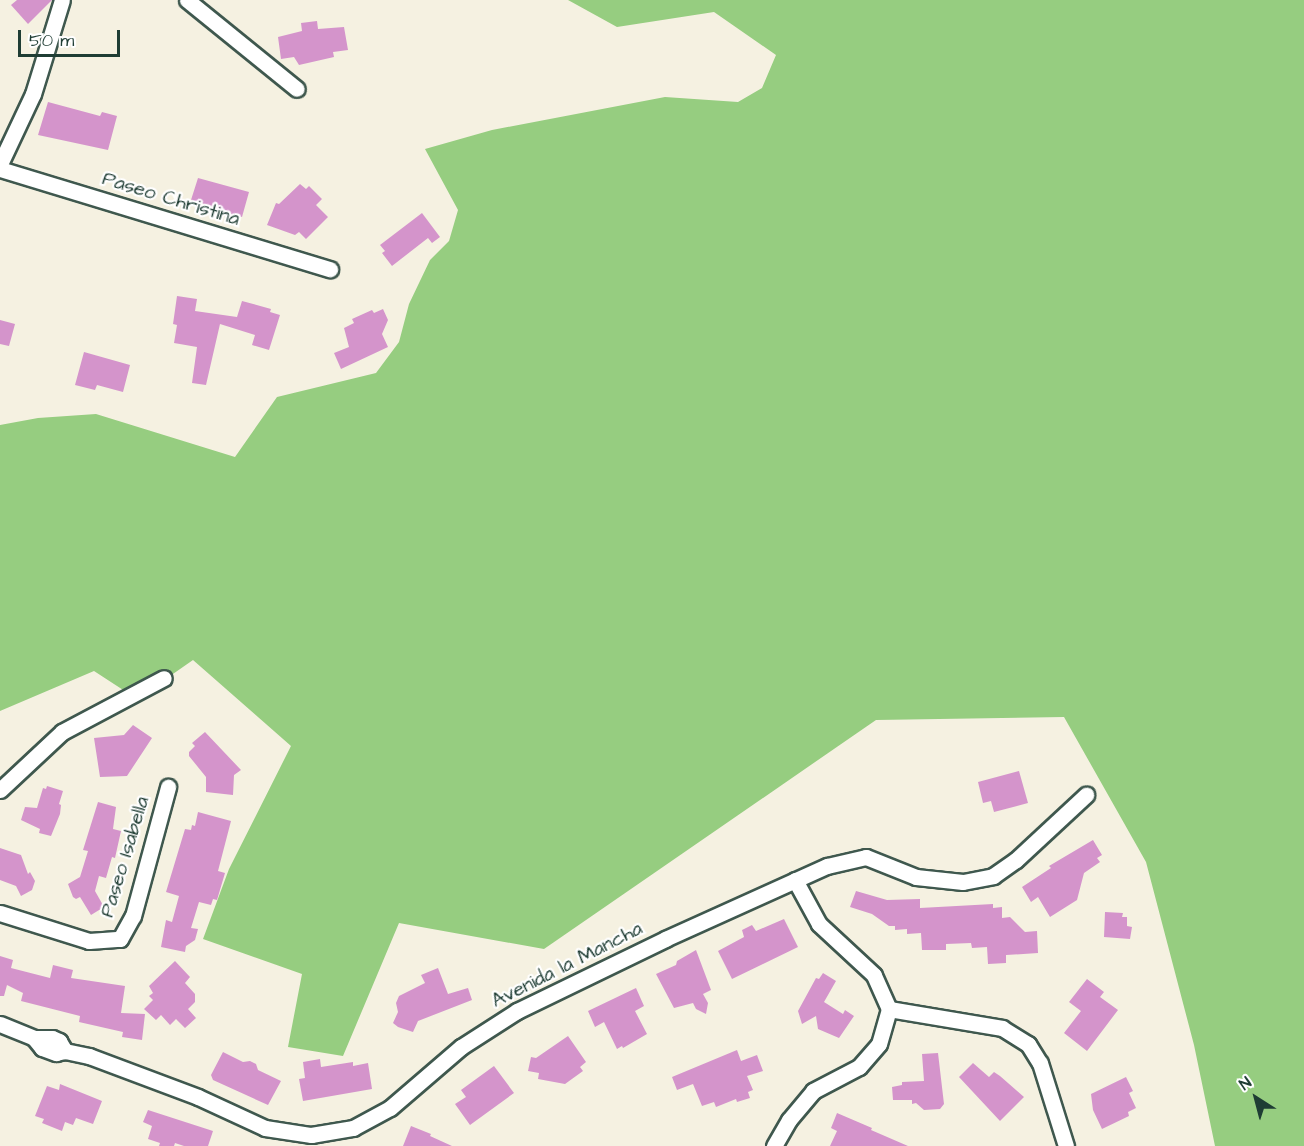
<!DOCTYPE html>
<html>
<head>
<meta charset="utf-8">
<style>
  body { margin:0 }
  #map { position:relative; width:1304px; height:1146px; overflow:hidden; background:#f5f1e1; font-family:"Architects Daughter",sans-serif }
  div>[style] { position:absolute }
  .green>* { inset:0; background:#96cd80 }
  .building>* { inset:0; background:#d494cb }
  .roads { filter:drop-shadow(2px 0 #3f584e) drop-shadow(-2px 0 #3f584e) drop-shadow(0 2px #3f584e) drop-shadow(0 -2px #3f584e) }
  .minor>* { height:15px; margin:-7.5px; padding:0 7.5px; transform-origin:7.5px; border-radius:7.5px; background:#fff }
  span { translate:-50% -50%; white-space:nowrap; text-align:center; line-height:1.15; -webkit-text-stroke:4.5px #fff; paint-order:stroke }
  .street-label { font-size:20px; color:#1f3d34 }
  .north { position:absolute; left:1226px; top:1068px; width:60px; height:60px; -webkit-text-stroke:4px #fff; paint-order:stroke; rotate:324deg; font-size:16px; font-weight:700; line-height:24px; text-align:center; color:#1f3d34 }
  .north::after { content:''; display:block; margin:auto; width:21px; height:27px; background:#1f3d34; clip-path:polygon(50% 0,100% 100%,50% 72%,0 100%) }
  .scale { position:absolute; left:18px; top:30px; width:102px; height:27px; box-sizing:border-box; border:3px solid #1f3d34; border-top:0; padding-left:8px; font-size:18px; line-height:21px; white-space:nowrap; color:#1f3d34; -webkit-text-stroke:4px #fff; paint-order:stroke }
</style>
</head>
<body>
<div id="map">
  <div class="green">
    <div style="clip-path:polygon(568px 0,1304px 0,1304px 1146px,1215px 1146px,1194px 1045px,1146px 862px,1064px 717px,876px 720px,544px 949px,399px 923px,343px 1056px,288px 1047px,302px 974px,203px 939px,229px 869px,291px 746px,193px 660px,137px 699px,94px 671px,0 711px,0 425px,38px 418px,96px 414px,235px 457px,277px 397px,376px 373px,399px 342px,409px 304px,430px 260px,449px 241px,458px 210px,425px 149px,492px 130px,665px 97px,738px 102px,762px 88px,776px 55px,714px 12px,617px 27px)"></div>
  </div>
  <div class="building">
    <div style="clip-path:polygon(17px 0,52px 0,28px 24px,11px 5px)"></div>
    <div style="clip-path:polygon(317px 21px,318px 29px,344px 27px,348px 50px,333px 52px,334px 57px,299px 65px,294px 57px,281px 59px,278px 37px,302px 31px,301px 23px)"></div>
    <div style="clip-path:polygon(48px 102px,100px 116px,102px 112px,117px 116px,108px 150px,38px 135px)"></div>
    <div style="clip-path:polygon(198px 178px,249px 192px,242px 217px,209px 212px,211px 206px,191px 200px)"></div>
    <div style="clip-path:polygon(300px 184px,306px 189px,309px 186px,322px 199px,316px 205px,328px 217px,306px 239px,299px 232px,295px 235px,267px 225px,276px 203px,279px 204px)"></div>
    <div style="clip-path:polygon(422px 213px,440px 237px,432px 243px,428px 238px,392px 266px,382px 253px,385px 251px,380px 245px)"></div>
    <div style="clip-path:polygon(177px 296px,197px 299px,195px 311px,237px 317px,242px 301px,271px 309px,270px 312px,280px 315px,269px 350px,252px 345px,255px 335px,220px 324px,206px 385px,192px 383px,197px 347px,174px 343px,177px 325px,173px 324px)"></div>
    <div style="clip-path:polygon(383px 309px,388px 320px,382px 334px,388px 347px,341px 369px,334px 353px,349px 347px,344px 328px,354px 323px,352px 319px,372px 310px,374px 313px)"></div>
    <div style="clip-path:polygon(0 320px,15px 324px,9px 346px,0 344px)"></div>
    <div style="clip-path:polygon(84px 352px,130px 365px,123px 392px,97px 385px,95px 390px,75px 385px)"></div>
    <div style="clip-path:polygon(133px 725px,152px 738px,127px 776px,100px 777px,94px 738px,124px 735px)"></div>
    <div style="clip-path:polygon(205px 732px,241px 770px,234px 775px,233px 795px,206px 792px,206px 777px,189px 756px,189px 752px,195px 746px,192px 743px)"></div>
    <div style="clip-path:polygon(1019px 771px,1028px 803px,994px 812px,991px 801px,983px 803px,978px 782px)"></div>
    <div style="clip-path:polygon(47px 786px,63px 791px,59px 804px,61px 805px,60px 814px,51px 836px,39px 833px,40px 829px,21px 820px,25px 807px,37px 808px,43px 788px,46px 789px)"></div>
    <div style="clip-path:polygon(98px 802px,116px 807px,113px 829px,121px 831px,115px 858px,112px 857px,106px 878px,99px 876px,95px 891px,104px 907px,91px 915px,80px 897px,76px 899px,73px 897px,68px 884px,80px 877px,88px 851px,83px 850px)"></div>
    <div style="clip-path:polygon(198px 812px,231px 821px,218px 871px,225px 873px,217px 900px,213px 899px,211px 905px,199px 902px,191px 928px,198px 929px,195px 940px,186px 946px,185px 952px,161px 947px,166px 920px,172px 922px,179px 896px,166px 892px,185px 829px,191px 830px,192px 825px,195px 826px)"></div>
    <div style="clip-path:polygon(1093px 840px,1102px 855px,1097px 858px,1100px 862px,1084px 873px,1077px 900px,1050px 917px,1038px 897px,1031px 902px,1022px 887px,1051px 868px,1049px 866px)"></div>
    <div style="clip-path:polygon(0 848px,21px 855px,28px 874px,30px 872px,35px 881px,32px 890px,21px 896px,16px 886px,0 880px)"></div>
    <div style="clip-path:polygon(856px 891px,887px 900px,920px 899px,920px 908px,993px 904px,993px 908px,1002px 907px,1002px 918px,1010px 917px,1025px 932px,1037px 931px,1038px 953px,1006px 955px,1006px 963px,988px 964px,987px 947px,972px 948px,971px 943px,946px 944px,946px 950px,922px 950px,921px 933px,907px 934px,907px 929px,895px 930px,895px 926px,889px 926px,872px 914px,850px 907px)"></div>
    <div style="clip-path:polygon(1105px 912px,1123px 913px,1122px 917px,1127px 917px,1127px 926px,1132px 927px,1130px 939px,1104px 937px)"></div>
    <div style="clip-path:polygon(784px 919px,798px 947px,732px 979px,718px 951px,744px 937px,742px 930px,752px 925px,756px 931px)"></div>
    <div style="clip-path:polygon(696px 950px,711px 990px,703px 994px,708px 1003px,706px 1014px,696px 1009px,693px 1003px,674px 1008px,656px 974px,676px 965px,677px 961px)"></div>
    <div style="clip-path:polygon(0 956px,13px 960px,11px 968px,50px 978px,53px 965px,73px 970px,71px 978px,125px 986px,121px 1013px,145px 1014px,142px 1040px,122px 1037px,123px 1032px,79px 1022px,80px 1016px,21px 1001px,23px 993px,7px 985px,4px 996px,0 996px)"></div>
    <div style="clip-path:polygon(175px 961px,190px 977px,185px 983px,195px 994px,195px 1002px,188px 1009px,196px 1018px,185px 1028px,176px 1019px,170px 1025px,161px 1015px,156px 1020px,144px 1009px,153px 1000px,149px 996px,153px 993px,149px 986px)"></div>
    <div style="clip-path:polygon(438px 968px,448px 994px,468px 988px,472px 1000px,418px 1021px,413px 1032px,398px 1027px,393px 1023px,398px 1012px,396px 1003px,399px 996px,425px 983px,421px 975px)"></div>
    <div style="clip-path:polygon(823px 973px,836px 981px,824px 1002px,843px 1014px,845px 1010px,854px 1016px,839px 1038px,818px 1029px,816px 1016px,802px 1024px,798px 1011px,816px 978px,819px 979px)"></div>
    <div style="clip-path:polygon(1087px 979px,1104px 992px,1100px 997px,1118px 1010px,1087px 1051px,1064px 1033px,1081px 1011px,1069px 1002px)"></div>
    <div style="clip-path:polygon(636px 988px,644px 1006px,635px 1011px,647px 1034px,623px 1048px,622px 1046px,617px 1049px,604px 1022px,595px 1027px,588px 1011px)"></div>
    <div style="clip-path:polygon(568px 1036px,586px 1062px,580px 1067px,583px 1071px,565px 1084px,538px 1079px,539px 1073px,528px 1071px,531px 1057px,536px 1058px)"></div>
    <div style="clip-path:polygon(737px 1050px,741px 1061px,757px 1055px,763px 1071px,747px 1076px,753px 1090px,748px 1092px,750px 1098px,737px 1102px,736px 1099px,716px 1107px,714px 1102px,702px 1106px,693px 1084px,677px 1090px,672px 1077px)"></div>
    <div style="clip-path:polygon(223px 1052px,243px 1062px,250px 1061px,256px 1064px,258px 1070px,281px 1081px,268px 1105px,213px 1080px,211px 1075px)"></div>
    <div style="clip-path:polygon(938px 1053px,944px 1104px,940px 1109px,924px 1110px,916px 1103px,912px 1104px,912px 1100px,893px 1100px,892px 1087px,902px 1085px,902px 1082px,924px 1081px,922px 1054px)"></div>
    <div style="clip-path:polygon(320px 1059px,321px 1067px,353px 1062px,353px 1066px,368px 1063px,372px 1089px,303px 1101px,299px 1079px,305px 1078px,303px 1062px)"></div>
    <div style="clip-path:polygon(973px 1063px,989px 1077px,994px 1072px,1000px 1076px,1024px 1097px,1000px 1121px,959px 1077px)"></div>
    <div style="clip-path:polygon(494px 1066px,514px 1093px,470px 1125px,455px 1104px,466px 1097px,461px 1090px)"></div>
    <div style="clip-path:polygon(1126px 1077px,1133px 1091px,1129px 1093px,1136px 1108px,1128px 1112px,1129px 1116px,1102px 1129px,1093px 1110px,1091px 1094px)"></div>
    <div style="clip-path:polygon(60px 1084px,102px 1101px,93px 1124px,76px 1118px,73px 1125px,65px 1122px,62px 1131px,42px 1123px,44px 1119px,35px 1116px,47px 1086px,59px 1090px)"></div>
    <div style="clip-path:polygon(148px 1110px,213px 1131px,208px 1146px,184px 1146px,175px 1143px,174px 1146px,159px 1146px,160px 1143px,148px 1139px,152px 1126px,143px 1122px)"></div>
    <div style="clip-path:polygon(837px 1113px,872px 1128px,871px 1130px,908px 1146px,830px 1146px,837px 1131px,831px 1128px)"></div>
    <div style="clip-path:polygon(411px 1126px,431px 1134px,430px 1136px,452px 1146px,403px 1146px)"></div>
  </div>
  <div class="roads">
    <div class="minor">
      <div style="left:187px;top:0;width:141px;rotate:39deg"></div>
      <div style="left:0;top:164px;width:77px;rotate:-64.8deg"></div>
      <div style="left:33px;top:94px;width:98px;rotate:-72.9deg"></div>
      <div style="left:0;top:169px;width:345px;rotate:16.9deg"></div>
      <div style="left:0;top:790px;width:85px;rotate:-43.1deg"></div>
      <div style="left:62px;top:732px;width:115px;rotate:-27.9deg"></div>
      <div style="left:0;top:913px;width:93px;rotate:17.5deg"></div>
      <div style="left:89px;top:941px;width:31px;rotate:-4deg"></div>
      <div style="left:120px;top:939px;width:26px;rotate:-61deg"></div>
      <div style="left:133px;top:916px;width:134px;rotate:-74.8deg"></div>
      <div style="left:889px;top:1009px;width:115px;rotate:9.5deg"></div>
      <div style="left:1002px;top:1028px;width:31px;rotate:32deg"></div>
      <div style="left:1028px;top:1044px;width:22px;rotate:58deg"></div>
      <div style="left:1040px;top:1063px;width:87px;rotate:72.6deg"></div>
      <div style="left:0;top:1024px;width:37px;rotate:22deg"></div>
      <div style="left:34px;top:1038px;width:18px"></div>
      <div style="left:52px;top:1038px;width:8px;rotate:23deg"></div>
      <div style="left:59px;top:1041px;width:12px;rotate:59deg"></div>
      <div style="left:34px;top:1038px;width:13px;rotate:51deg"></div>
      <div style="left:42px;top:1048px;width:15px;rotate:20deg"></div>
      <div style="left:56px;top:1053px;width:9px;rotate:-13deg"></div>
      <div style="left:65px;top:1051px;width:25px;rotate:12deg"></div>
      <div style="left:89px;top:1056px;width:116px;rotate:20.6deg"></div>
      <div style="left:198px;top:1097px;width:74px;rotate:24.8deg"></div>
      <div style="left:265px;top:1128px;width:47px;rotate:8.7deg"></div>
      <div style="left:311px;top:1135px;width:43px;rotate:-9.5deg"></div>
      <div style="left:353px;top:1128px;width:42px;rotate:-28.4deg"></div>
      <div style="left:390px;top:1108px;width:94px;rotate:-40.7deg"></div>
      <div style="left:461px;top:1047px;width:67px;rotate:-32.7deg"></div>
      <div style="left:517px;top:1011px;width:165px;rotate:-25.9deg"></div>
      <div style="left:665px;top:939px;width:178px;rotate:-24.3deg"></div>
      <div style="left:827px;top:866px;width:40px;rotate:-13deg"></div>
      <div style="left:866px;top:857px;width:54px;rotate:21.8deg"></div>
      <div style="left:916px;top:877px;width:47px;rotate:6.1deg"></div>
      <div style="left:963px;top:882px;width:31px;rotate:-11deg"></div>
      <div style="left:993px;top:876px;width:28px;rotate:-35deg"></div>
      <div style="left:1016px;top:860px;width:96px;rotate:-42.9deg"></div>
      <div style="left:774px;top:1146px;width:30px;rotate:-60deg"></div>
      <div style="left:789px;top:1120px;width:38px;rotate:-50deg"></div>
      <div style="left:813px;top:1091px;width:52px;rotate:-27.6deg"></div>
      <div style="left:859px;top:1067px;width:30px;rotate:-49deg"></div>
      <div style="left:879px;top:1044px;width:36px;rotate:-74deg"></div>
      <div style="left:889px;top:1009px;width:37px;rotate:-114deg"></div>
      <div style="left:874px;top:975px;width:75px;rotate:-137.2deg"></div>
      <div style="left:819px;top:924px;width:50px;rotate:-118.6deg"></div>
    </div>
  </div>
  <div class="street-label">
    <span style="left:171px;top:199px;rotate:17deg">Paseo Christina</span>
    <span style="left:125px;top:857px;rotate:-73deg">Paseo Isabella</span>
    <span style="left:567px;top:965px;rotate:-27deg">Avenida la Mancha</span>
  </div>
  <div class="north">N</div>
  <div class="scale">50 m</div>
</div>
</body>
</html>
